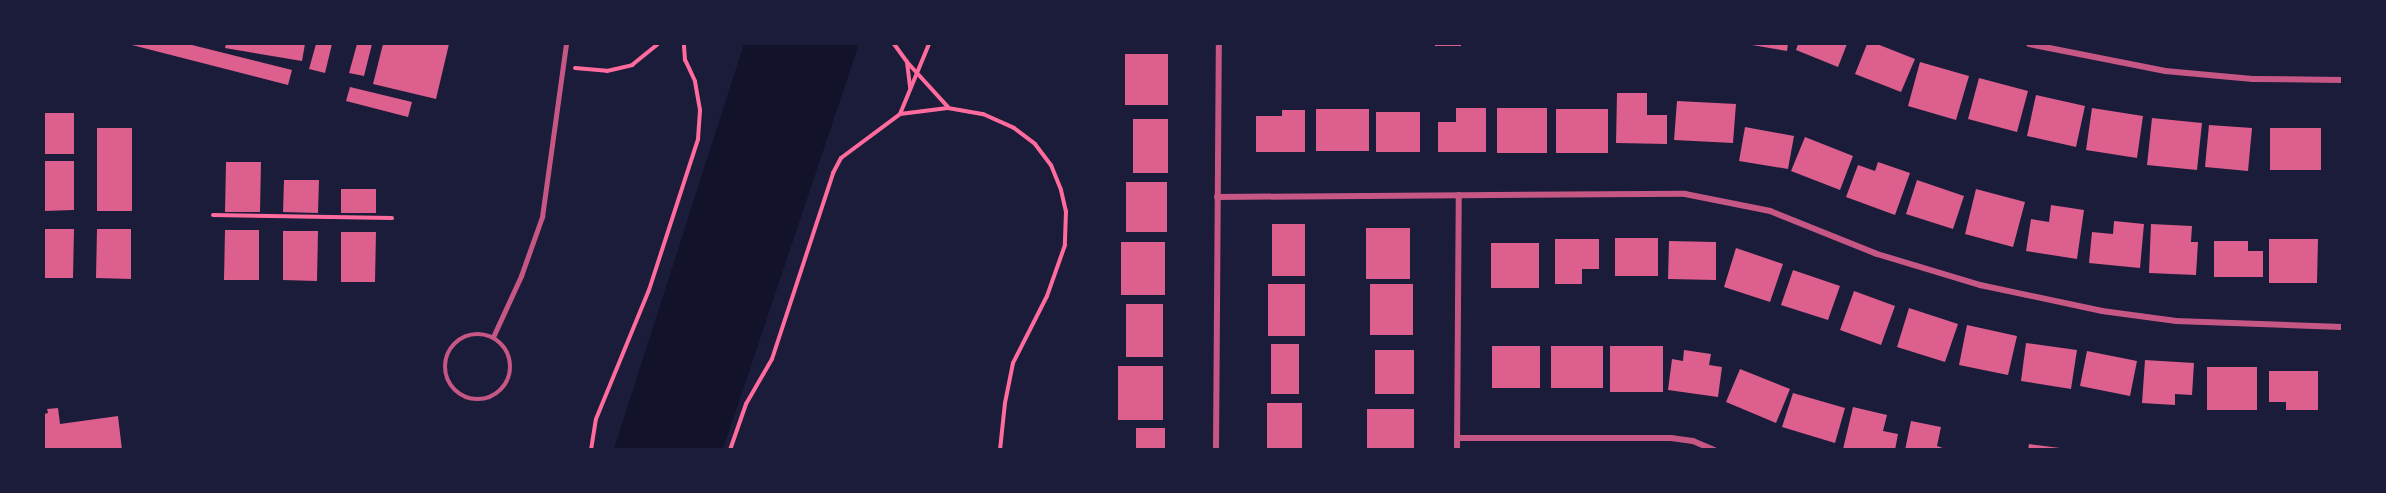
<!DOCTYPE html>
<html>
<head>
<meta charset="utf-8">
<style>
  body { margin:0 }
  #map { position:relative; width:2386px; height:493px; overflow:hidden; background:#1b1b3a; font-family:Barlow,sans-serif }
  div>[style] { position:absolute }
  .water>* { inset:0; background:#12122b }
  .building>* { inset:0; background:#dd5f8e }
  .path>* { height:4px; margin:-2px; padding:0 2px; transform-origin:2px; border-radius:2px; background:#ff6b9d }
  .service>* { height:4.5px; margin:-2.25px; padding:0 2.25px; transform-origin:2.25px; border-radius:2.25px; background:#c65784 }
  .service>.ring { margin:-2.25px; padding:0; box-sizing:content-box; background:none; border:4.5px solid #c65784; border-radius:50% }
  .minor>* { height:6px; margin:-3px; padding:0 3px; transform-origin:3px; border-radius:3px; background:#c65784 }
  span { translate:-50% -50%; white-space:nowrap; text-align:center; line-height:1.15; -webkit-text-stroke:4.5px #1b1b3a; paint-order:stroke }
  .frame { position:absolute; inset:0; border:45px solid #1b1b3a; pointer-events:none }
</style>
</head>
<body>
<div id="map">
  <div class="water">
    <div style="clip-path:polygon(744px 44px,859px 44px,723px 449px,614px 449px)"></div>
  </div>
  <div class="building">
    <div style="clip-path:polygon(128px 44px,188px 44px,292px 70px,288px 85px)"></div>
    <div style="clip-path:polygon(226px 44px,305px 44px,302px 61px,225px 48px)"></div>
    <div style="clip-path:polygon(316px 44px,332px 44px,325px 73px,309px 69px)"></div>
    <div style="clip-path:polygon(357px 44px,372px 44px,364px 76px,349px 73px)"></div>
    <div style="clip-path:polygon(383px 44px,449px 44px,436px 99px,373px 84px)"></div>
    <div style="clip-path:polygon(1435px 44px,1461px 44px,1461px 46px,1435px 46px)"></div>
    <div style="clip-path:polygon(1746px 44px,1788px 44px,1787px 51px)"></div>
    <div style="clip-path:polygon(1798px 44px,1847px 44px,1838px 67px,1796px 50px)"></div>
    <div style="clip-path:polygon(1867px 44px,1877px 44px,1915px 59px,1901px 92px,1855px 74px)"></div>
    <div style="clip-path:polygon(1125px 54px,1168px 54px,1168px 105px,1125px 105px)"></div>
    <div style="clip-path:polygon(1920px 62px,1969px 76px,1956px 120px,1908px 106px)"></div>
    <div style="clip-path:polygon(1979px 78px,2028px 91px,2017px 132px,1968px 119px)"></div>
    <div style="clip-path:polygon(350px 87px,412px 102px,408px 117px,346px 101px)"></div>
    <div style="clip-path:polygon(1617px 93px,1647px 93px,1647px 115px,1667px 115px,1667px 144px,1616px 143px)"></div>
    <div style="clip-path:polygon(2036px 95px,2085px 106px,2076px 147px,2027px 136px)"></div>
    <div style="clip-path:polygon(1677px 101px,1736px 104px,1733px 143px,1674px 140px)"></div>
    <div style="clip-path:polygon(1456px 108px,1486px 108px,1486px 152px,1438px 152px,1438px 122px,1456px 122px)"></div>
    <div style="clip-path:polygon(1497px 108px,1547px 108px,1547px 153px,1497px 153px)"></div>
    <div style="clip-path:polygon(2092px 108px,2143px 116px,2137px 158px,2086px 150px)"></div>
    <div style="clip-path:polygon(1316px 109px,1369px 109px,1369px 151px,1316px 151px)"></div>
    <div style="clip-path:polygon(1556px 109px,1608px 109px,1608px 153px,1556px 153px)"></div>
    <div style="clip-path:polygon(1282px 110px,1305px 110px,1305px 152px,1256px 152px,1256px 116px,1282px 116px)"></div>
    <div style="clip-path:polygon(1376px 112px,1420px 112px,1420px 152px,1376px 152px)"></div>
    <div style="clip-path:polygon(44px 113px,74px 113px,74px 154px,44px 154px)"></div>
    <div style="clip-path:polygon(2152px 118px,2202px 123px,2197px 170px,2147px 165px)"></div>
    <div style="clip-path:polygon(1133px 119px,1168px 119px,1168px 173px,1133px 173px)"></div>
    <div style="clip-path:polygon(2209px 125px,2252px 128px,2248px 171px,2205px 167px)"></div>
    <div style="clip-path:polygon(1745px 127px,1794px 136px,1788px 169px,1739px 161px)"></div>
    <div style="clip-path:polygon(97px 128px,132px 128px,132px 211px,97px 211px)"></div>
    <div style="clip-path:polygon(2270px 128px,2321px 128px,2321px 170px,2270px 170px)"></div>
    <div style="clip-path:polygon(1805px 137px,1853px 156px,1840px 190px,1791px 171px)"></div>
    <div style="clip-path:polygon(44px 161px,74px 161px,74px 210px,44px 211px)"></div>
    <div style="clip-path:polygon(226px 162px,261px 162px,260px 212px,225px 212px)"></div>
    <div style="clip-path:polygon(1878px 162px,1910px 173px,1895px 215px,1846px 197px,1858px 165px,1875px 171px)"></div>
    <div style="clip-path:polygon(284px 180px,319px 180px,318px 213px,283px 212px)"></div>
    <div style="clip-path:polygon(1917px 180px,1964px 196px,1953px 229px,1906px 214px)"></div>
    <div style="clip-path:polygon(1126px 182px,1167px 182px,1167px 232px,1126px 232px)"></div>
    <div style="clip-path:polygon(341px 189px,376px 189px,376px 213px,341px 213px)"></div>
    <div style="clip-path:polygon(1976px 189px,2025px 202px,2013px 247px,1965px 234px)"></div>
    <div style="clip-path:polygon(2051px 205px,2084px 210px,2077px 259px,2026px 251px,2031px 219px,2049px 222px)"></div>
    <div style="clip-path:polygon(2114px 221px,2144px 224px,2140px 268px,2089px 263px,2092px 232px,2113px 234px)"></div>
    <div style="clip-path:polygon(1272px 224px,1305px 224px,1305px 276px,1272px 276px)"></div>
    <div style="clip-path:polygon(2151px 224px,2192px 226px,2191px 242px,2198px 242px,2196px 275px,2149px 273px)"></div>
    <div style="clip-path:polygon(1366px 228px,1410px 228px,1410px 279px,1366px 279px)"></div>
    <div style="clip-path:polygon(44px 229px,74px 229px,73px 278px,44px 278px)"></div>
    <div style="clip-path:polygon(97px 229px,131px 229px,131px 279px,96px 278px)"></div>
    <div style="clip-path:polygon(225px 230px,259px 230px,259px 280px,224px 280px)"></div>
    <div style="clip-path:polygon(283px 231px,318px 231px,317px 281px,283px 280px)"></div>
    <div style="clip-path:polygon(341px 232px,376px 232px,375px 282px,341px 282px)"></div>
    <div style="clip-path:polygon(1615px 238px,1658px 238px,1658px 276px,1615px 276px)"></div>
    <div style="clip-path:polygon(1555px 239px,1599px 239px,1599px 269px,1582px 269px,1582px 284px,1555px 284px)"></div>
    <div style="clip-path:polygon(2269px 239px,2318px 239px,2317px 283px,2269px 283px)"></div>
    <div style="clip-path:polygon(1669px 241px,1716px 242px,1716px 280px,1668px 279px)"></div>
    <div style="clip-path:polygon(2214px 241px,2248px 241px,2248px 251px,2263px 251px,2263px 277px,2214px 277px)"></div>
    <div style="clip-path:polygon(1121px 242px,1165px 242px,1165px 295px,1121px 295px)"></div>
    <div style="clip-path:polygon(1491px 243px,1539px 243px,1539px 288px,1491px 288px)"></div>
    <div style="clip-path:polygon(1736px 248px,1783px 264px,1770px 302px,1724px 287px)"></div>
    <div style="clip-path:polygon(1793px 270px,1840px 286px,1828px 320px,1781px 305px)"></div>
    <div style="clip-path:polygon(1268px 284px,1305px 284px,1305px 336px,1268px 336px)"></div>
    <div style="clip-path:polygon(1370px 284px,1413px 284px,1413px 335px,1370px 335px)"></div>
    <div style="clip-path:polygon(1854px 291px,1895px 306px,1881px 345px,1840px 330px)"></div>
    <div style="clip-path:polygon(1126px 304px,1163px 304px,1163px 357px,1126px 357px)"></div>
    <div style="clip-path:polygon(1909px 308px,1958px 324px,1945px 362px,1897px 347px)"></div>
    <div style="clip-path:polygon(1967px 325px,2017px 336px,2008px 375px,1959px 365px)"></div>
    <div style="clip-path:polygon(2026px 343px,2077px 350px,2071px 389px,2021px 381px)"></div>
    <div style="clip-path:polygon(1271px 344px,1299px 344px,1299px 394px,1271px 394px)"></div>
    <div style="clip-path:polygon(1492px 346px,1540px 346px,1540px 388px,1492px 388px)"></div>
    <div style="clip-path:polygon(1551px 346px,1603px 346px,1603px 388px,1551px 388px)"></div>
    <div style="clip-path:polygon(1610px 346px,1663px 346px,1663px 392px,1610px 392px)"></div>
    <div style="clip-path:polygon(1375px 350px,1414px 350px,1414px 394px,1375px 394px)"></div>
    <div style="clip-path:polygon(1684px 350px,1711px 354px,1709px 365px,1722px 367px,1718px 397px,1668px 390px,1672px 359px,1683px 361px)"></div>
    <div style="clip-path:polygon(2087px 351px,2137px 361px,2130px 396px,2080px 386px)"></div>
    <div style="clip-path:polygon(2145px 360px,2194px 363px,2192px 395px,2175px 394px,2175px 405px,2142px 403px)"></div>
    <div style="clip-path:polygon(1118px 366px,1163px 366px,1163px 420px,1118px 420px)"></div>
    <div style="clip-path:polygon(2207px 367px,2257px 367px,2257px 410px,2207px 410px)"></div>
    <div style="clip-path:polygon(1740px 369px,1790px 389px,1776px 423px,1726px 402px)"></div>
    <div style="clip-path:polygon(2269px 371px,2318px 371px,2318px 410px,2286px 410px,2286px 402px,2269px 402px)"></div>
    <div style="clip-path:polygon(1793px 393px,1845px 408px,1835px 443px,1782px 427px)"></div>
    <div style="clip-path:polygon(1267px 403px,1302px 403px,1302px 450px,1267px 450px)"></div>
    <div style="clip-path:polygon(1853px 407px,1887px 415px,1883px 431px,1898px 434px,1895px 450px,1843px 449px)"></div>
    <div style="clip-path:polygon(58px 408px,60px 424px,118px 416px,122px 450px,44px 450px,44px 414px,48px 413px,47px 409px)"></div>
    <div style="clip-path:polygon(1367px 409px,1414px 409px,1414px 450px,1367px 450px)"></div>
    <div style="clip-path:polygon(1911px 421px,1941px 427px,1937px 446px,1949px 450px,1905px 450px)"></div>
    <div style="clip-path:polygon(1136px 428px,1165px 428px,1165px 450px,1136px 450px)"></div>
    <div style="clip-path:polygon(2029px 444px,2060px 448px,2060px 450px,2028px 450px)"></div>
  </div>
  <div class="path">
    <div style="left:894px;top:44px;width:22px;rotate:54deg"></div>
    <div style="left:907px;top:62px;width:26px;rotate:83deg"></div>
    <div style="left:907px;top:62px;width:61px;rotate:47.7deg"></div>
    <div style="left:575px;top:68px;width:32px;rotate:5deg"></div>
    <div style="left:607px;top:71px;width:26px;rotate:-13deg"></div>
    <div style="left:632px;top:65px;width:33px;rotate:-39deg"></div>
    <div style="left:900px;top:114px;width:48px;rotate:-7.1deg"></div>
    <div style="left:948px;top:108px;width:36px;rotate:10deg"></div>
    <div style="left:983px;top:114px;width:34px;rotate:24deg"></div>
    <div style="left:1014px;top:128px;width:26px;rotate:37deg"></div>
    <div style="left:1035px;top:144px;width:26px;rotate:53deg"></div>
    <div style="left:1051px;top:165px;width:27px;rotate:68deg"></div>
    <div style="left:1061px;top:190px;width:22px;rotate:77deg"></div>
    <div style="left:1066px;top:211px;width:34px;rotate:92deg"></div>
    <div style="left:1065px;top:245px;width:54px;rotate:109.4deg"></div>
    <div style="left:1047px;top:296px;width:75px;rotate:116.9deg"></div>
    <div style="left:1013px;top:363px;width:41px;rotate:101.3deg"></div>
    <div style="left:1005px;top:403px;width:47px;rotate:96.1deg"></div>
    <div style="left:213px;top:215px;width:179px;rotate:1deg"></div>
    <div style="left:591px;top:450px;width:31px;rotate:-81deg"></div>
    <div style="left:596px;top:419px;width:139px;rotate:-67.7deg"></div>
    <div style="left:649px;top:290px;width:159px;rotate:-72deg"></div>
    <div style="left:698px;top:139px;width:29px;rotate:-86deg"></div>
    <div style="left:700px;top:110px;width:29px;rotate:-100deg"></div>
    <div style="left:695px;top:81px;width:23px;rotate:-115deg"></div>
    <div style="left:685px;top:60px;width:16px;rotate:-94deg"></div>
    <div style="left:730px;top:450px;width:49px;rotate:-70.8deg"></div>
    <div style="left:746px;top:404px;width:52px;rotate:-60deg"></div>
    <div style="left:772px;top:359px;width:196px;rotate:-71.8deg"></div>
    <div style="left:833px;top:173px;width:17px;rotate:-62deg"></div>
    <div style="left:841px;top:158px;width:74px;rotate:-36.7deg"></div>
    <div style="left:900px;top:114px;width:76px;rotate:-67.5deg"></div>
  </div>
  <div class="service">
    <div class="ring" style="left:445px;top:334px;width:61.5px;height:61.5px"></div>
    <div style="left:493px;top:337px;width:67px;rotate:-65.3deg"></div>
    <div style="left:521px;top:276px;width:63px;rotate:-70.4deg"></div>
    <div style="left:542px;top:217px;width:175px;rotate:-82.1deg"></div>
  </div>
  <div class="minor">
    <div style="left:2029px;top:44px;width:139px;rotate:11.2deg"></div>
    <div style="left:2165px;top:71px;width:88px;rotate:5.2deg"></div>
    <div style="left:2253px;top:79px;width:89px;rotate:0.6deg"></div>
    <div style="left:1217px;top:197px;width:468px;rotate:-0.4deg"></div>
    <div style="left:1685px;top:194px;width:87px;rotate:11.3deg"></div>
    <div style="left:1770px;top:211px;width:115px;rotate:21.9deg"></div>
    <div style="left:1877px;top:254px;width:108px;rotate:16.8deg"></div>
    <div style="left:1980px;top:285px;width:125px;rotate:12deg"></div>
    <div style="left:2102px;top:311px;width:75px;rotate:7.7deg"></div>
    <div style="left:2176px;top:321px;width:166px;rotate:2.1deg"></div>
    <div style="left:1457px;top:438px;width:214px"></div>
    <div style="left:1671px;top:438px;width:22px;rotate:8deg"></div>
    <div style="left:1693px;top:441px;width:23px;rotate:23deg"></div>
    <div style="left:1216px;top:450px;width:406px;rotate:-89.6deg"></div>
    <div style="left:1457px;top:450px;width:255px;rotate:-89.6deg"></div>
  </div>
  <div class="frame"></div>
</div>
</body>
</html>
